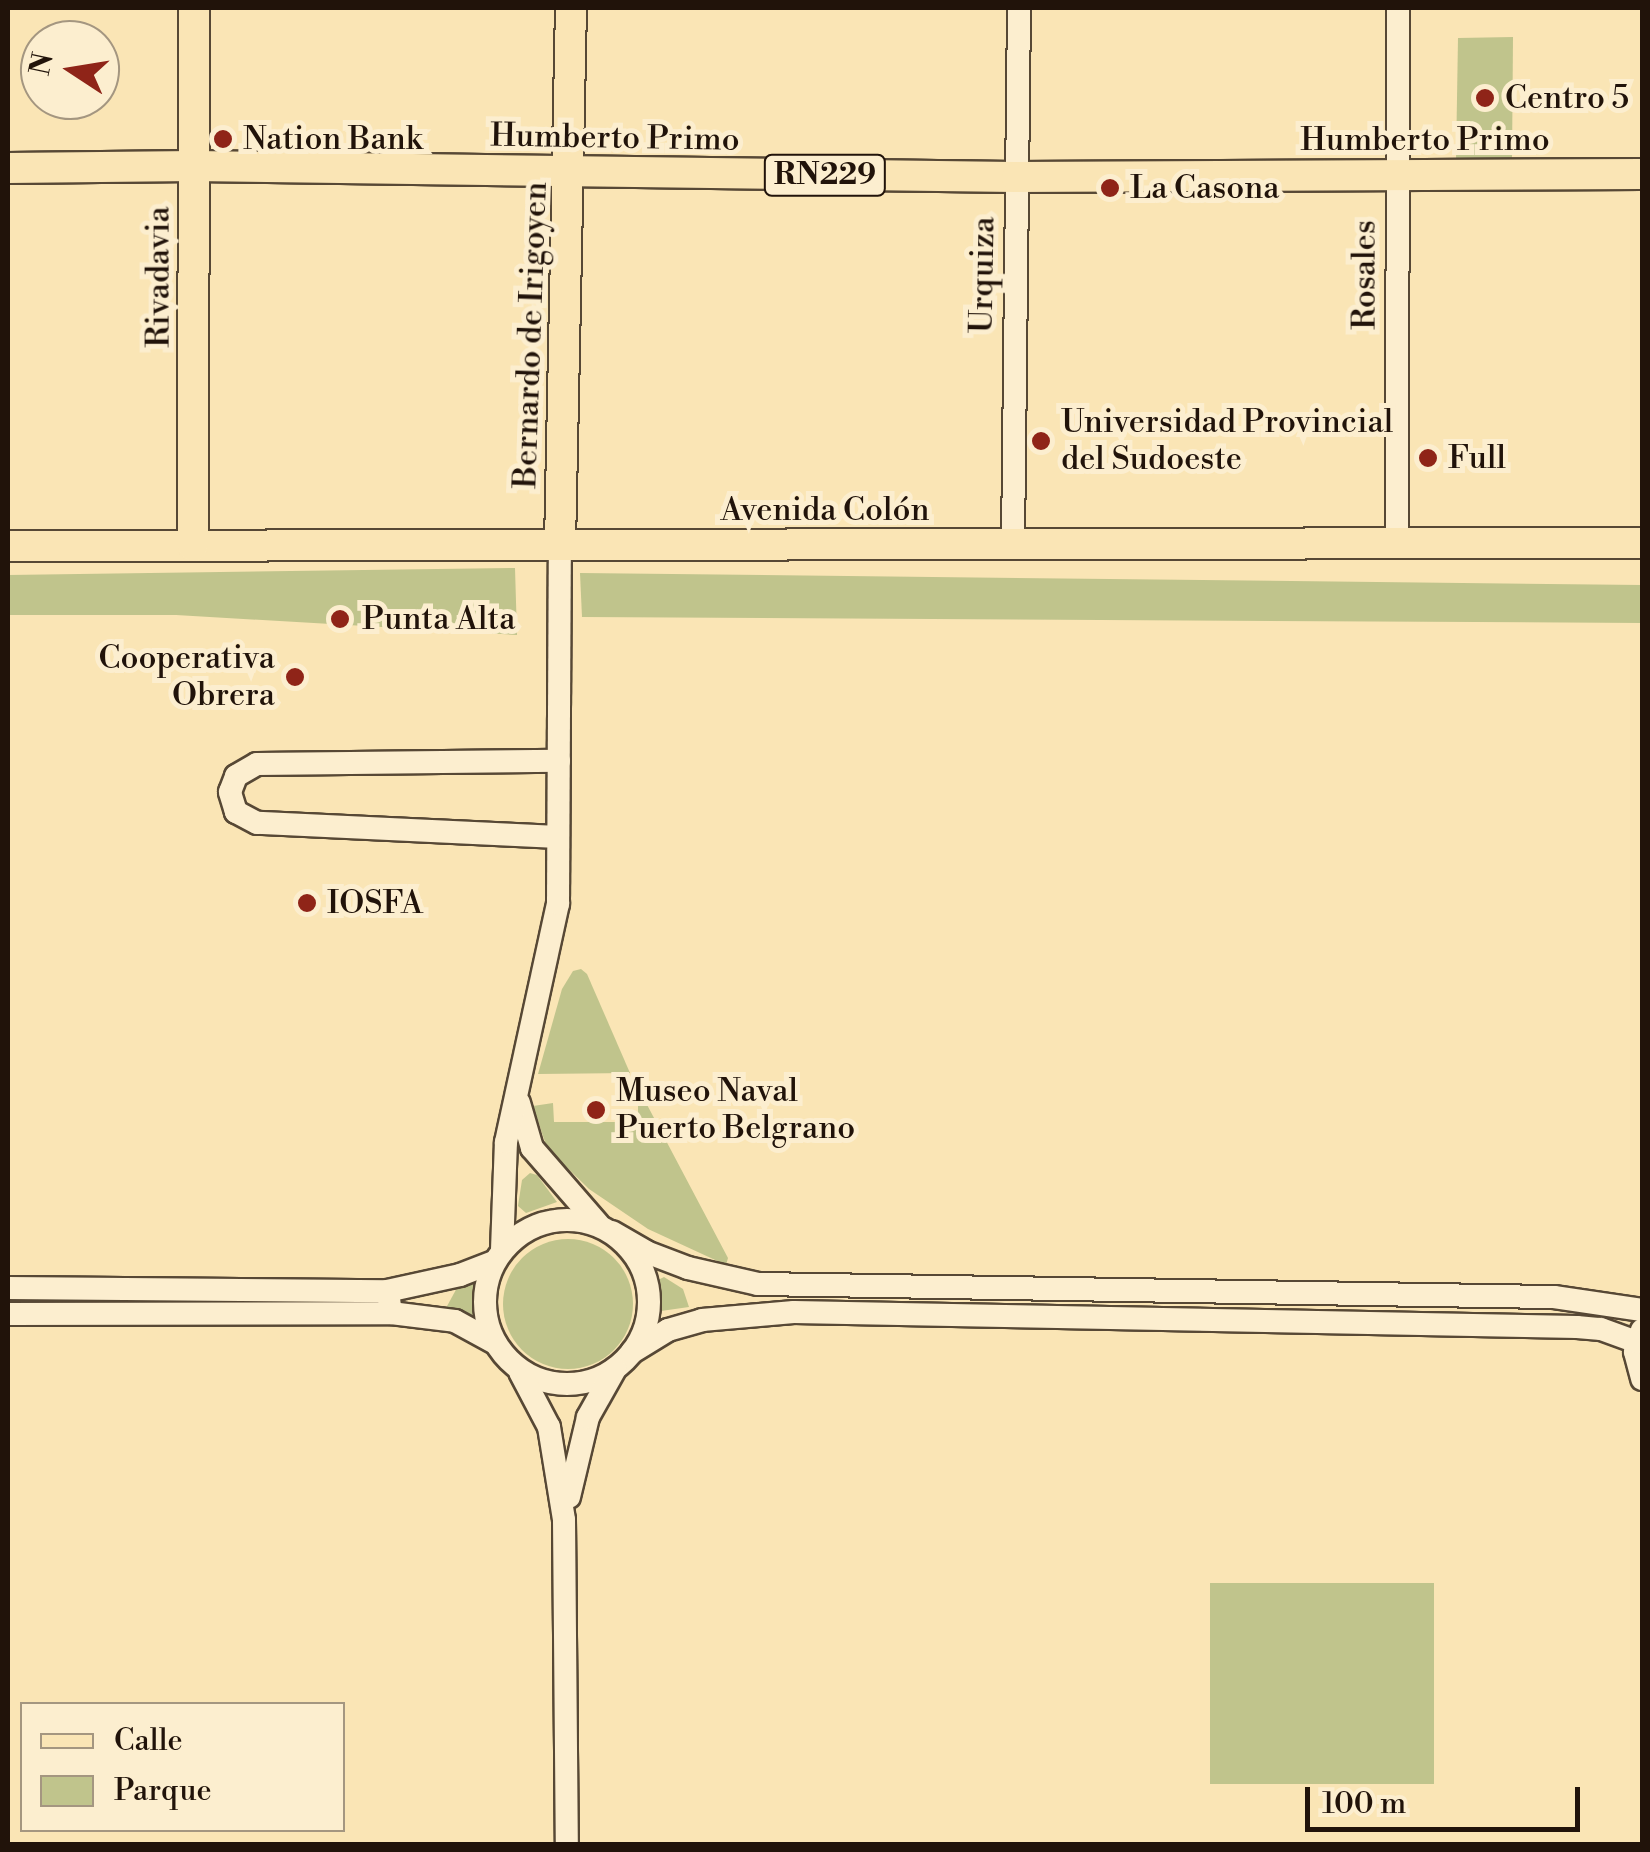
<!DOCTYPE html>
<html>
<head>
<meta charset="utf-8">
<style>
  body { margin:0 }
  #map { position:relative; width:1650px; height:1852px; overflow:hidden; background:#fae5b5; font-family:"Libre Bodoni",serif }
  div>[style] { position:absolute }
  .green>* { inset:0; background:#c0c48c }
  .round { border-radius:50% }
  .roads { filter:drop-shadow(2px 0 #574835) drop-shadow(-2px 0 #574835) drop-shadow(0 2px #574835) drop-shadow(0 -2px #574835) }
  .minor>* { height:22px; margin:-11px; padding:0 11px; transform-origin:11px; border-radius:11px; background:#fceecf }
  .minor>.ring { margin:-11px; padding:0; box-sizing:content-box; background:none; border:22px solid #fceecf; border-radius:50% }
  .major>* { height:30px; margin:-15px; padding:0 15px; transform-origin:15px; border-radius:15px; background:#fae5b5 }
  .dots>* { width:28px; height:28px; translate:-50% -50%; box-sizing:border-box; border:5px solid #fceecf; border-radius:50% }
  span { translate:-50% -50%; white-space:nowrap; text-align:center; line-height:1.15; -webkit-text-stroke:10px #fceecf; paint-order:stroke }
  .shield-label span { padding:2px 8px; background:#fceecf; border:2px solid; border-radius:8px; -webkit-text-stroke-width:0 }
  .shield-label { font-size:30px; color:#21130a; font-weight:700 }
  .poi-label { font-size:32px; color:#21130a }
  .left { translate:0 -50%; text-align:left }
  .right { translate:-100% -50%; text-align:right }
  .street-label { font-size:32px; color:#21130a }
  .frame { position:absolute; inset:0; border:10px solid #21130a; pointer-events:none }
  .legend { position:absolute; left:20px; top:1702px; width:325px; height:130px; box-sizing:border-box; background:#fceecf; border:2px solid #a49680; margin:0; padding:12px 18px; list-style:none; font-size:30px; color:#21130a }
  .legend li { display:flex; align-items:center; gap:20px; height:50px }
  .legend b { width:50px; border:2px solid #a49680 }
  .north { position:absolute; left:20px; top:20px; width:100px; height:100px; box-sizing:border-box; background:#fceecf; border:2px solid #a49680; border-radius:50%; rotate:282deg; font-size:28px; font-weight:700; line-height:40px; text-align:center; color:#21130a }
  .north::after { content:''; display:block; margin:auto; width:35px; height:45px; background:#8f2418; clip-path:polygon(50% 0,100% 100%,50% 72%,0 100%) }
  .scale { position:absolute; left:1305px; top:1787px; width:275px; height:45px; box-sizing:border-box; border:5px solid #21130a; border-top:0; padding-left:12px; font-size:30px; line-height:35px; white-space:nowrap; color:#21130a; -webkit-text-stroke:8px #fceecf; paint-order:stroke }
</style>
</head>
<body>
<div id="map">
  <div class="green">
    <div style="clip-path:polygon(1513px 37px,1512px 159px,1456px 159px,1458px 38px)"></div>
    <div style="clip-path:polygon(515px 568px,517px 635px,176px 615px,8px 615px,8px 575px)"></div>
    <div style="clip-path:polygon(580px 573px,1642px 585px,1642px 623px,582px 617px)"></div>
    <div style="clip-path:polygon(581px 969px,587px 974px,630px 1073px,538px 1074px,562px 989px,573px 971px)"></div>
    <div style="clip-path:polygon(638px 1099px,644px 1099px,728px 1258px,726px 1265px,648px 1229px,589px 1189px,547px 1148px,533px 1106px,553px 1103px,554px 1122px,638px 1122px)"></div>
    <div style="clip-path:polygon(530px 1173px,537px 1175px,557px 1202px,526px 1213px,518px 1206px,522px 1180px)"></div>
    <div class="round" style="left:503px;top:1239px;width:130px;height:130px"></div>
    <div style="clip-path:polygon(664px 1277px,683px 1289px,689px 1307px,661px 1311px,658px 1280px)"></div>
    <div style="clip-path:polygon(474px 1282px,475px 1316px,446px 1308px,458px 1286px)"></div>
    <div style="clip-path:polygon(1210px 1583px,1434px 1583px,1434px 1784px,1210px 1784px)"></div>
  </div>
  <div class="roads">
    <div class="minor">
      <div style="left:1397px;top:543px;width:535px;rotate:-89.89deg"></div>
      <div style="left:1013px;top:544px;width:536px;rotate:-89.36deg"></div>
      <div style="left:558px;top:837px;width:301px;rotate:-177.3deg"></div>
      <div style="left:257px;top:823px;width:24px;rotate:-152deg"></div>
      <div style="left:236px;top:812px;width:21px;rotate:-107deg"></div>
      <div style="left:230px;top:792px;width:17px;rotate:-69deg"></div>
      <div style="left:236px;top:776px;width:24px;rotate:-30deg"></div>
      <div style="left:257px;top:764px;width:302px;rotate:-0.6deg"></div>
      <div style="left:519px;top:1103px;width:47px;rotate:73.9deg"></div>
      <div style="left:532px;top:1148px;width:101px;rotate:49deg"></div>
      <div class="ring" style="left:485px;top:1220px;width:142px;height:142px"></div>
      <div style="left:612px;top:1232px;width:39px;rotate:30deg"></div>
      <div style="left:646px;top:1252px;width:45px;rotate:20.9deg"></div>
      <div style="left:688px;top:1268px;width:72px;rotate:12.9deg"></div>
      <div style="left:758px;top:1284px;width:796px;rotate:0.94deg"></div>
      <div style="left:1554px;top:1297px;width:89px;rotate:8.4deg"></div>
      <div style="left:502px;top:1250px;width:108px;rotate:-87.9deg"></div>
      <div style="left:506px;top:1142px;width:244px;rotate:-77.7deg"></div>
      <div style="left:558px;top:904px;width:359px;rotate:-89.7deg"></div>
      <div style="left:8px;top:1288px;width:379px;rotate:0.5deg"></div>
      <div style="left:387px;top:1291px;width:75px;rotate:-12.4deg"></div>
      <div style="left:460px;top:1275px;width:36px;rotate:-21deg"></div>
      <div style="left:389px;top:1299px;width:14px;rotate:82deg"></div>
      <div style="left:391px;top:1313px;width:64px;rotate:7.1deg"></div>
      <div style="left:455px;top:1321px;width:46px;rotate:28.8deg"></div>
      <div style="left:8px;top:1314px;width:383px;rotate:-0.1deg"></div>
      <div style="left:1642px;top:1330px;width:23px;rotate:108deg"></div>
      <div style="left:1635px;top:1352px;width:28px;rotate:75deg"></div>
      <div style="left:632px;top:1352px;width:42px;rotate:-31.4deg"></div>
      <div style="left:668px;top:1330px;width:35px;rotate:-16deg"></div>
      <div style="left:702px;top:1320px;width:92px;rotate:-5deg"></div>
      <div style="left:794px;top:1312px;width:783px;rotate:1.1deg"></div>
      <div style="left:1577px;top:1327px;width:24px;rotate:5deg"></div>
      <div style="left:1601px;top:1329px;width:38px;rotate:20deg"></div>
      <div style="left:520px;top:1372px;width:62px;rotate:62.2deg"></div>
      <div style="left:549px;top:1427px;width:94px;rotate:80.8deg"></div>
      <div style="left:564px;top:1520px;width:324px;rotate:89.5deg"></div>
      <div style="left:569px;top:1497px;width:82px;rotate:-76.6deg"></div>
      <div style="left:588px;top:1417px;width:55px;rotate:-60.6deg"></div>
    </div>
    <div class="major">
      <div style="left:8px;top:168px;width:186px;rotate:-0.6deg"></div>
      <div style="left:194px;top:166px;width:823px;rotate:0.77deg"></div>
      <div style="left:1017px;top:177px;width:625px;rotate:-0.28deg"></div>
      <div style="left:560px;top:545px;width:537px;rotate:-88.83deg"></div>
      <div style="left:8px;top:546px;width:1634px;rotate:-0.11deg"></div>
      <div style="left:193px;top:546px;width:538px;rotate:-89.89deg"></div>
    </div>
  </div>
  <div class="dots">
    <div style="left:1485px;top:98px;background:#8f2418"></div>
    <div style="left:223px;top:139px;background:#8f2418"></div>
    <div style="left:1110px;top:188px;background:#8f2418"></div>
    <div style="left:1041px;top:441px;background:#8f2418"></div>
    <div style="left:1428px;top:458px;background:#8f2418"></div>
    <div style="left:340px;top:619px;background:#8f2418"></div>
    <div style="left:295px;top:677px;background:#8f2418"></div>
    <div style="left:307px;top:903px;background:#8f2418"></div>
    <div style="left:596px;top:1110px;background:#8f2418"></div>
  </div>
  <div class="shield-label">
    <span style="left:825px;top:175px">RN229</span>
  </div>
  <div class="poi-label">
    <span class="left" style="left:1505px;top:98px">Centro 5</span>
    <span class="left" style="left:243px;top:139px">Nation Bank</span>
    <span class="left" style="left:1130px;top:188px">La Casona</span>
    <span class="left" style="left:1061px;top:441px">Universidad Provincial<br>del Sudoeste</span>
    <span class="left" style="left:1448px;top:458px">Full</span>
    <span class="left" style="left:362px;top:619px">Punta Alta</span>
    <span class="right" style="left:275px;top:677px">Cooperativa<br>Obrera</span>
    <span class="left" style="left:327px;top:903px">IOSFA</span>
    <span class="left" style="left:616px;top:1110px">Museo Naval<br>Puerto Belgrano</span>
  </div>
  <div class="street-label">
    <span style="left:615px;top:138px;rotate:1deg">Humberto Primo</span>
    <span style="left:1425px;top:140px">Humberto Primo</span>
    <span style="left:983px;top:275px;rotate:-89deg">Urquiza</span>
    <span style="left:1365px;top:275px;rotate:-90deg">Rosales</span>
    <span style="left:159px;top:277px;rotate:-90deg">Rivadavia</span>
    <span style="left:531px;top:335px;rotate:-88deg">Bernardo de Irigoyen</span>
    <span style="left:825px;top:510px">Avenida Colón</span>
  </div>
  <div class="frame"></div>
  <ul class="legend">
  <li><b style="height:12px;background:#fae5b5"></b>Calle</li>
  <li><b style="height:28px;background:#c0c48c"></b>Parque</li>
  </ul>
  <div class="north">N</div>
  <div class="scale">100 m</div>
</div>
</body>
</html>
